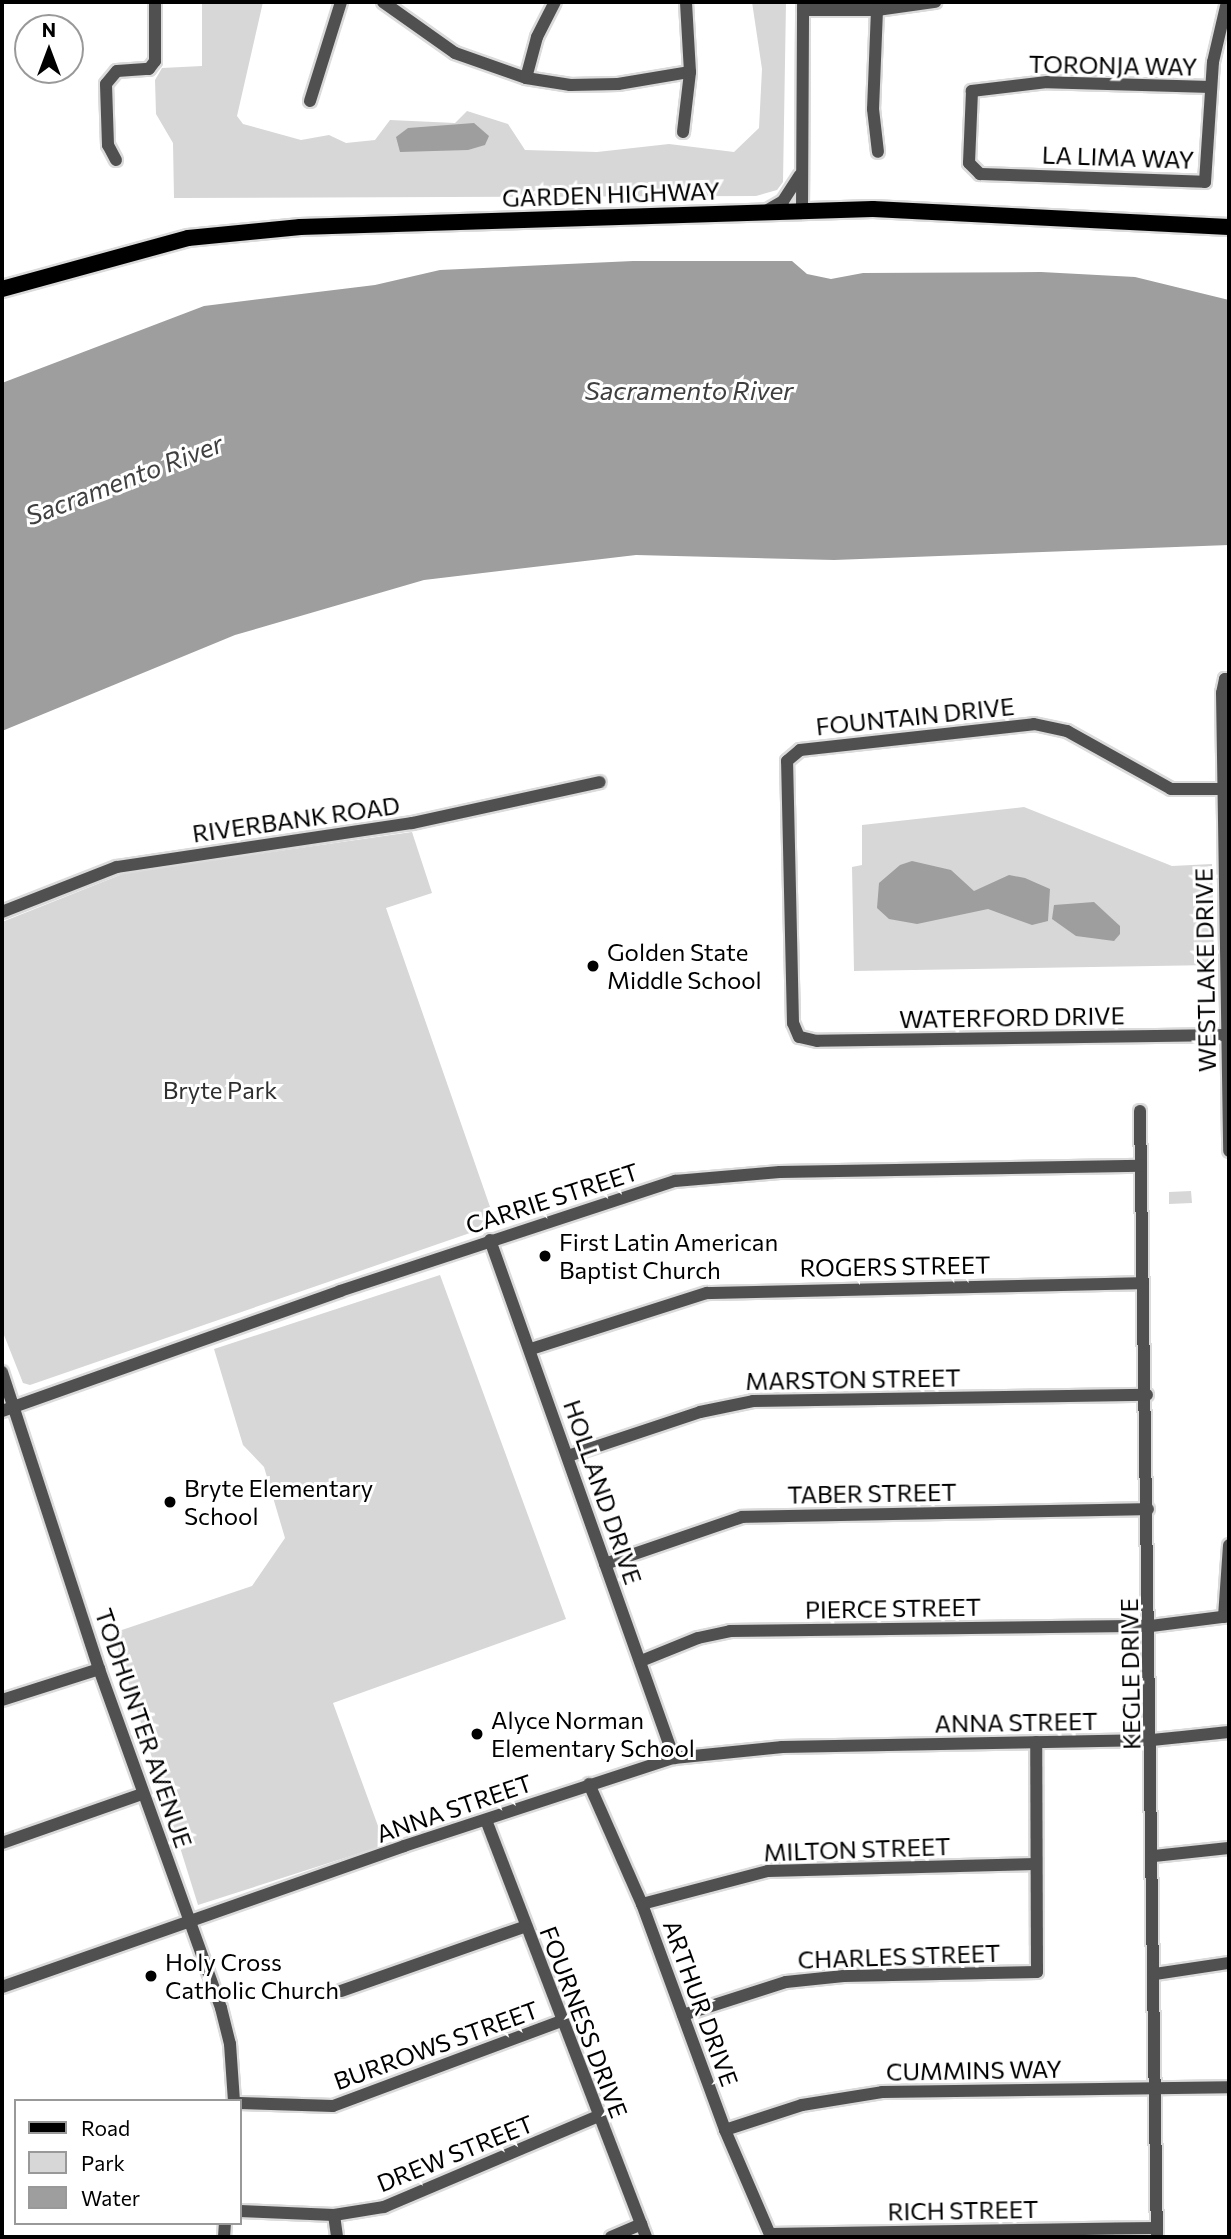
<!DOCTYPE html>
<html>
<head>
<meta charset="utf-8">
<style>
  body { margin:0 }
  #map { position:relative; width:1231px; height:2239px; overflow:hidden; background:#fff; font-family:Commissioner,sans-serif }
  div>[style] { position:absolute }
  .green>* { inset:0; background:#d7d7d7 }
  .water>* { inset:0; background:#9e9e9e }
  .roads { filter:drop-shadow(2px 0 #dbdbdb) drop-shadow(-2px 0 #dbdbdb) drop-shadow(0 2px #dbdbdb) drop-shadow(0 -2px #dbdbdb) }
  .minor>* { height:12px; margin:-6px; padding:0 6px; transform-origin:6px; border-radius:6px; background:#505050 }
  .major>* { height:16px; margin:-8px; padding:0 8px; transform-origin:8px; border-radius:8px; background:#000 }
  .dots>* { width:19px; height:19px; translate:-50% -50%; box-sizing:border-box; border:4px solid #fff; border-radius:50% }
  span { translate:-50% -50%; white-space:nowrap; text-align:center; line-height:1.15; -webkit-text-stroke:6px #fff; paint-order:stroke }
  .street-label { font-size:24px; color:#000 }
  .poi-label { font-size:24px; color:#000 }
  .left { translate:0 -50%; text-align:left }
  .park-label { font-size:24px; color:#2e2e2e }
  .water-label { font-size:26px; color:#3f3f3f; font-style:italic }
  .frame { position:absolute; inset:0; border:4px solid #000; pointer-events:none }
  .legend { position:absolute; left:14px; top:2099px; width:228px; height:126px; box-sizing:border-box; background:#fff; border:2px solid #999; margin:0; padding:9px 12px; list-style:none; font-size:21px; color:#000 }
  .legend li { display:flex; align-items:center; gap:14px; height:35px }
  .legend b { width:35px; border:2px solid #999 }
  .north { position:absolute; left:14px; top:14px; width:70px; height:70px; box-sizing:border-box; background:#fff; border:2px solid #999; border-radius:50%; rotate:0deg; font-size:19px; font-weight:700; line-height:28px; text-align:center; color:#000 }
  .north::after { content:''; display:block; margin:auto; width:24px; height:32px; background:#000; clip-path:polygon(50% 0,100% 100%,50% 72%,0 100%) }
</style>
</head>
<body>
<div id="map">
  <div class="green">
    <div style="clip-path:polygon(202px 2px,263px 2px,237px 116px,243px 124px,301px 140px,329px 135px,346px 143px,375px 140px,390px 120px,455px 123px,467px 111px,508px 124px,525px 150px,597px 152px,669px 144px,734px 152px,759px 128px,762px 69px,752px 2px,786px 2px,783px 182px,777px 190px,756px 196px,174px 198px,173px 143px,156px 114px,155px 80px,162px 68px,202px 66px)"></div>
    <div style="clip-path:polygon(1024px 807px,1172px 866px,1212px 864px,1214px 965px,854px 971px,852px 867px,862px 865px,862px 825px)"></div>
    <div style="clip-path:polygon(412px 832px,432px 893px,386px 908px,496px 1224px,30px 1385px,23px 1383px,2px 1330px,2px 922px,125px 873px)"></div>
    <div style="clip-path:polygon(1191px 1191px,1192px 1203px,1169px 1204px,1169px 1192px)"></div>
    <div style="clip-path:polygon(440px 1275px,566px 1619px,333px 1703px,385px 1845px,198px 1905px,113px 1633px,252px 1586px,285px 1538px,264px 1467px,243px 1445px,214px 1349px)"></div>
  </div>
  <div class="water">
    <div style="clip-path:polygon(474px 123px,489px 136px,485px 145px,468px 150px,400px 152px,396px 137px,408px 128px)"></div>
    <div style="clip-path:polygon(633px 261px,792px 261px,807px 274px,831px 279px,863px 273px,1041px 272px,1135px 277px,1229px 300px,1229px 545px,834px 560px,636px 555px,424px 580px,235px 635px,2px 731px,2px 383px,204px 306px,375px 285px,440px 270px)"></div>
    <div style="clip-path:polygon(912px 861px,951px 870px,974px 891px,1009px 875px,1025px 878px,1050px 889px,1048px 921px,1032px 925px,988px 909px,917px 924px,889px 919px,877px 908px,879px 883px,900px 865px)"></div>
    <div style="clip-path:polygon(1094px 902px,1120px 926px,1120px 934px,1114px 941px,1076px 936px,1052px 919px,1054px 905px)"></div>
  </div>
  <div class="roads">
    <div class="minor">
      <div style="left:383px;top:2px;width:88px;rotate:35.3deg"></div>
      <div style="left:455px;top:53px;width:75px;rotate:19.4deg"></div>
      <div style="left:526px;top:78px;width:45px;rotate:9deg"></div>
      <div style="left:570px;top:85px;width:48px;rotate:-1.2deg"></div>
      <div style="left:618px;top:84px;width:73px;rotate:-9.5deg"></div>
      <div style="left:803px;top:10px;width:74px"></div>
      <div style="left:877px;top:10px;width:59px;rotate:-7.9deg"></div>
      <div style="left:877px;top:10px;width:99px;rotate:92.3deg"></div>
      <div style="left:873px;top:109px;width:43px;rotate:83.4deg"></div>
      <div style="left:526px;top:78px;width:42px;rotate:-75deg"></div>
      <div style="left:537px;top:37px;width:39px;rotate:-63deg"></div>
      <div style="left:1211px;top:87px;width:164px;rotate:-178.3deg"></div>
      <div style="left:1047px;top:82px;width:76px;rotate:173.2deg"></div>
      <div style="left:972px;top:91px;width:72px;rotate:92.4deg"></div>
      <div style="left:969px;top:163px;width:16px;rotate:45deg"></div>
      <div style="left:980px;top:174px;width:225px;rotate:2deg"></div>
      <div style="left:1205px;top:182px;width:120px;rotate:-86.2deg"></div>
      <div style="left:1213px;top:62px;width:62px;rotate:-76.9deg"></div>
      <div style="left:310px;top:101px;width:104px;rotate:-72.6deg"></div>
      <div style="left:683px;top:132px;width:60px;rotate:-83.3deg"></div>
      <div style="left:690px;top:72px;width:70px;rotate:-93.3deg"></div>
      <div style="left:116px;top:160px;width:17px;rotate:-118deg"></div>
      <div style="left:108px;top:145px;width:61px;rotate:-91.9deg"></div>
      <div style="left:106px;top:84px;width:17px;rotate:-50deg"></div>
      <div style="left:117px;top:71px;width:32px;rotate:-4deg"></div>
      <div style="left:149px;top:69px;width:10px;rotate:-53deg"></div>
      <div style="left:155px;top:61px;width:59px;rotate:-90deg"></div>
      <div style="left:802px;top:210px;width:208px;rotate:-89.7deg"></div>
      <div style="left:766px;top:211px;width:20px;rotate:-30deg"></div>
      <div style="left:783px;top:201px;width:31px;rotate:-57deg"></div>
      <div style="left:1229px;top:679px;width:4px;rotate:180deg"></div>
      <div style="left:1225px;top:679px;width:14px;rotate:102deg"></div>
      <div style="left:1222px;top:693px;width:458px;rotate:89.1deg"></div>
      <div style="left:2px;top:912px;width:123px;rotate:-21.4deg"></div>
      <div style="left:117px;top:867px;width:298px;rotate:-8.5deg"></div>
      <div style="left:412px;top:823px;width:192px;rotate:-12.3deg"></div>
      <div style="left:1227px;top:1035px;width:410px;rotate:179.2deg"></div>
      <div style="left:817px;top:1041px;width:18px;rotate:-167deg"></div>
      <div style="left:799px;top:1037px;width:15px;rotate:-113deg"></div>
      <div style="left:793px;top:1023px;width:262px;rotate:-91.3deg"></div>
      <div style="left:787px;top:761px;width:17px;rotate:-40deg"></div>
      <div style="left:800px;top:750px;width:235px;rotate:-6.3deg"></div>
      <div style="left:1034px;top:724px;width:34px;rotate:12deg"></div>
      <div style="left:1067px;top:731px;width:119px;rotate:29.1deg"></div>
      <div style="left:1171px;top:789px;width:58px"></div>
      <div style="left:1140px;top:1111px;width:1126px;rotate:89.14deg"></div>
      <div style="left:490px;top:1240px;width:550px;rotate:70.44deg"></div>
      <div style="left:531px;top:1349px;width:185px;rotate:-17.7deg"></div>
      <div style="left:707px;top:1293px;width:436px;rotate:-1.3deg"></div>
      <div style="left:2px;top:1372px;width:312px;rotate:71.9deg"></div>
      <div style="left:99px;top:1669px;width:360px;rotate:70.2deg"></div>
      <div style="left:221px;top:2008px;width:37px;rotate:76deg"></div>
      <div style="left:230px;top:2044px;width:57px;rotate:86deg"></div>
      <div style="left:2px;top:1411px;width:359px;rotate:-19.5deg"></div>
      <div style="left:340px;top:1291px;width:353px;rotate:-18.2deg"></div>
      <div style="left:675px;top:1181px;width:105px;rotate:-4.9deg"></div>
      <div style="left:780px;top:1172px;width:361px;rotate:-1deg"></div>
      <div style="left:568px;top:1456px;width:139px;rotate:-18.4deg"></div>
      <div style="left:700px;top:1412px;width:54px;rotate:-11.7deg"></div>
      <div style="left:753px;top:1401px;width:394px;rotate:-0.9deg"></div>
      <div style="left:605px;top:1564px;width:145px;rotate:-18.9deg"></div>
      <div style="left:742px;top:1517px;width:406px;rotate:-1.1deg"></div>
      <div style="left:1224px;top:1617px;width:72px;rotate:-86deg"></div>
      <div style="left:641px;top:1661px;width:61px;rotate:-22deg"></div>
      <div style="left:698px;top:1638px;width:33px;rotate:-12deg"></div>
      <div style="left:730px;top:1631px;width:421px;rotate:-0.7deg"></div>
      <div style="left:1151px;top:1626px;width:79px;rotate:-7.3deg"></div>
      <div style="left:2px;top:1700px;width:102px;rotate:-17.7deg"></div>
      <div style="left:589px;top:1784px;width:131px;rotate:66.2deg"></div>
      <div style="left:642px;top:1904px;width:241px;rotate:69.8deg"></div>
      <div style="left:725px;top:2130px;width:116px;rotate:66.7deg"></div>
      <div style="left:486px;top:1820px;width:447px;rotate:69deg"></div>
      <div style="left:2px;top:1843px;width:148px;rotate:-19.3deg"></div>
      <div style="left:1154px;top:1856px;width:75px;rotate:-6.1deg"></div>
      <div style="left:642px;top:1904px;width:130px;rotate:-14.7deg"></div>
      <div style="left:768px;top:1871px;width:268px;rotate:-1.5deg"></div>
      <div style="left:1155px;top:1974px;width:75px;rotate:-8.5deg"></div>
      <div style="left:2px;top:1987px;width:426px;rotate:-19.3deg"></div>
      <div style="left:404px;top:1846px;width:284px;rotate:-18.1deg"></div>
      <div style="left:674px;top:1758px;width:109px;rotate:-5.8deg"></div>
      <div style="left:782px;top:1747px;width:370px;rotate:-1.1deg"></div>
      <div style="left:1152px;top:1740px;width:77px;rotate:-5.9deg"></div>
      <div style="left:341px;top:1991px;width:194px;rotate:-19.3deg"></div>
      <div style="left:683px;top:2015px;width:108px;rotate:-17.8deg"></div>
      <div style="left:786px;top:1982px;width:58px;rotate:-5.9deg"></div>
      <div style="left:844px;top:1976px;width:193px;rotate:-1.2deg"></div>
      <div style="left:1037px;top:1972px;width:230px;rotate:-90.2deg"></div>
      <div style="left:240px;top:2103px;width:93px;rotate:1.8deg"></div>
      <div style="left:333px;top:2106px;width:244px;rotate:-20.4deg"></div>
      <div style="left:725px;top:2130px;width:81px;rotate:-18deg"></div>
      <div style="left:802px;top:2105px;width:81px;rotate:-9.2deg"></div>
      <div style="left:882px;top:2092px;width:347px;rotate:-0.8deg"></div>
      <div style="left:240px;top:2211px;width:94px;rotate:2.4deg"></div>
      <div style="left:334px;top:2215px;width:51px;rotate:-9.1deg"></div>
      <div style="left:384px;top:2207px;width:233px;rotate:-23deg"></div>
      <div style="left:334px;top:2215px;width:22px;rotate:82deg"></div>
      <div style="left:770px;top:2234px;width:387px;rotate:-0.9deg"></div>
      <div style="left:224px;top:2237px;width:14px;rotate:-86deg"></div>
      <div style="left:611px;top:2237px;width:33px;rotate:-23deg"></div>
    </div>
    <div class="major">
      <div style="left:2px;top:289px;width:193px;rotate:-15.3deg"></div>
      <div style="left:188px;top:238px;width:113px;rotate:-5.6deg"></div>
      <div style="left:300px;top:227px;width:573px;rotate:-1.8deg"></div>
      <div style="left:873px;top:209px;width:356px;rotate:2.9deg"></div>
    </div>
  </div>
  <div class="dots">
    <div style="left:593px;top:966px;background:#000"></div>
    <div style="left:545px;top:1256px;background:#000"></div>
    <div style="left:170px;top:1502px;background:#000"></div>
    <div style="left:477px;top:1734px;background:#000"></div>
    <div style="left:151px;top:1976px;background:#000"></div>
  </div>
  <div class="street-label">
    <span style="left:1113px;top:65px;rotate:1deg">TORONJA WAY</span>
    <span style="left:1118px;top:157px;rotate:2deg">LA LIMA WAY</span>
    <span style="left:611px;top:194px;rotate:-2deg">GARDEN HIGHWAY</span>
    <span style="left:915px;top:716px;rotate:-6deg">FOUNTAIN DRIVE</span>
    <span style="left:296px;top:819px;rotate:-8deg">RIVERBANK ROAD</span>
    <span style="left:1205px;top:970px;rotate:-91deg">WESTLAKE DRIVE</span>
    <span style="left:1012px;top:1017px;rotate:-1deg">WATERFORD DRIVE</span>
    <span style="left:552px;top:1198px;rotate:-18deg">CARRIE STREET</span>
    <span style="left:895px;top:1266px;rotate:-1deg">ROGERS STREET</span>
    <span style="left:853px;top:1379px;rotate:-1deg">MARSTON STREET</span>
    <span style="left:603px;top:1492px;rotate:71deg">HOLLAND DRIVE</span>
    <span style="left:872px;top:1493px;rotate:-1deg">TABER STREET</span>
    <span style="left:893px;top:1608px;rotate:-1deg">PIERCE STREET</span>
    <span style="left:1130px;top:1674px;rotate:-91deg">KEGLE DRIVE</span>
    <span style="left:1016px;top:1722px;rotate:-1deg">ANNA STREET</span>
    <span style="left:144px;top:1728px;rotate:71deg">TODHUNTER AVENUE</span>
    <span style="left:454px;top:1808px;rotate:-19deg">ANNA STREET</span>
    <span style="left:857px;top:1849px;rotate:-2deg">MILTON STREET</span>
    <span style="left:899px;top:1956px;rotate:-2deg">CHARLES STREET</span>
    <span style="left:701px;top:2003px;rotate:70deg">ARTHUR DRIVE</span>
    <span style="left:584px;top:2022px;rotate:69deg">FOURNESS DRIVE</span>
    <span style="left:436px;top:2045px;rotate:-20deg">BURROWS STREET</span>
    <span style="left:974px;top:2070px;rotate:-1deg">CUMMINS WAY</span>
    <span style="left:455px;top:2153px;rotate:-22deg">DREW STREET</span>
    <span style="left:963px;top:2210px;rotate:-1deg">RICH STREET</span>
  </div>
  <div class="poi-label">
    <span class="left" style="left:607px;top:966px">Golden State<br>Middle School</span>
    <span class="left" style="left:559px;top:1256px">First Latin American<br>Baptist Church</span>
    <span class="left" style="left:184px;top:1502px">Bryte Elementary<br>School</span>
    <span class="left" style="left:491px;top:1734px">Alyce Norman<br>Elementary School</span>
    <span class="left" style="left:165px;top:1976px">Holy Cross<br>Catholic Church</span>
  </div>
  <div class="park-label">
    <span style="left:220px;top:1090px">Bryte Park</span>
  </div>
  <div class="water-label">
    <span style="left:689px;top:390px">Sacramento River</span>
    <span style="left:124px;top:479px;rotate:-21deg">Sacramento River</span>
  </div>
  <div class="frame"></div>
  <ul class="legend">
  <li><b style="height:9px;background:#000"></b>Road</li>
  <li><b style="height:19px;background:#d7d7d7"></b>Park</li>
  <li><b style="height:19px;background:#9e9e9e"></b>Water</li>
  </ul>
  <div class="north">N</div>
</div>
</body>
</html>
